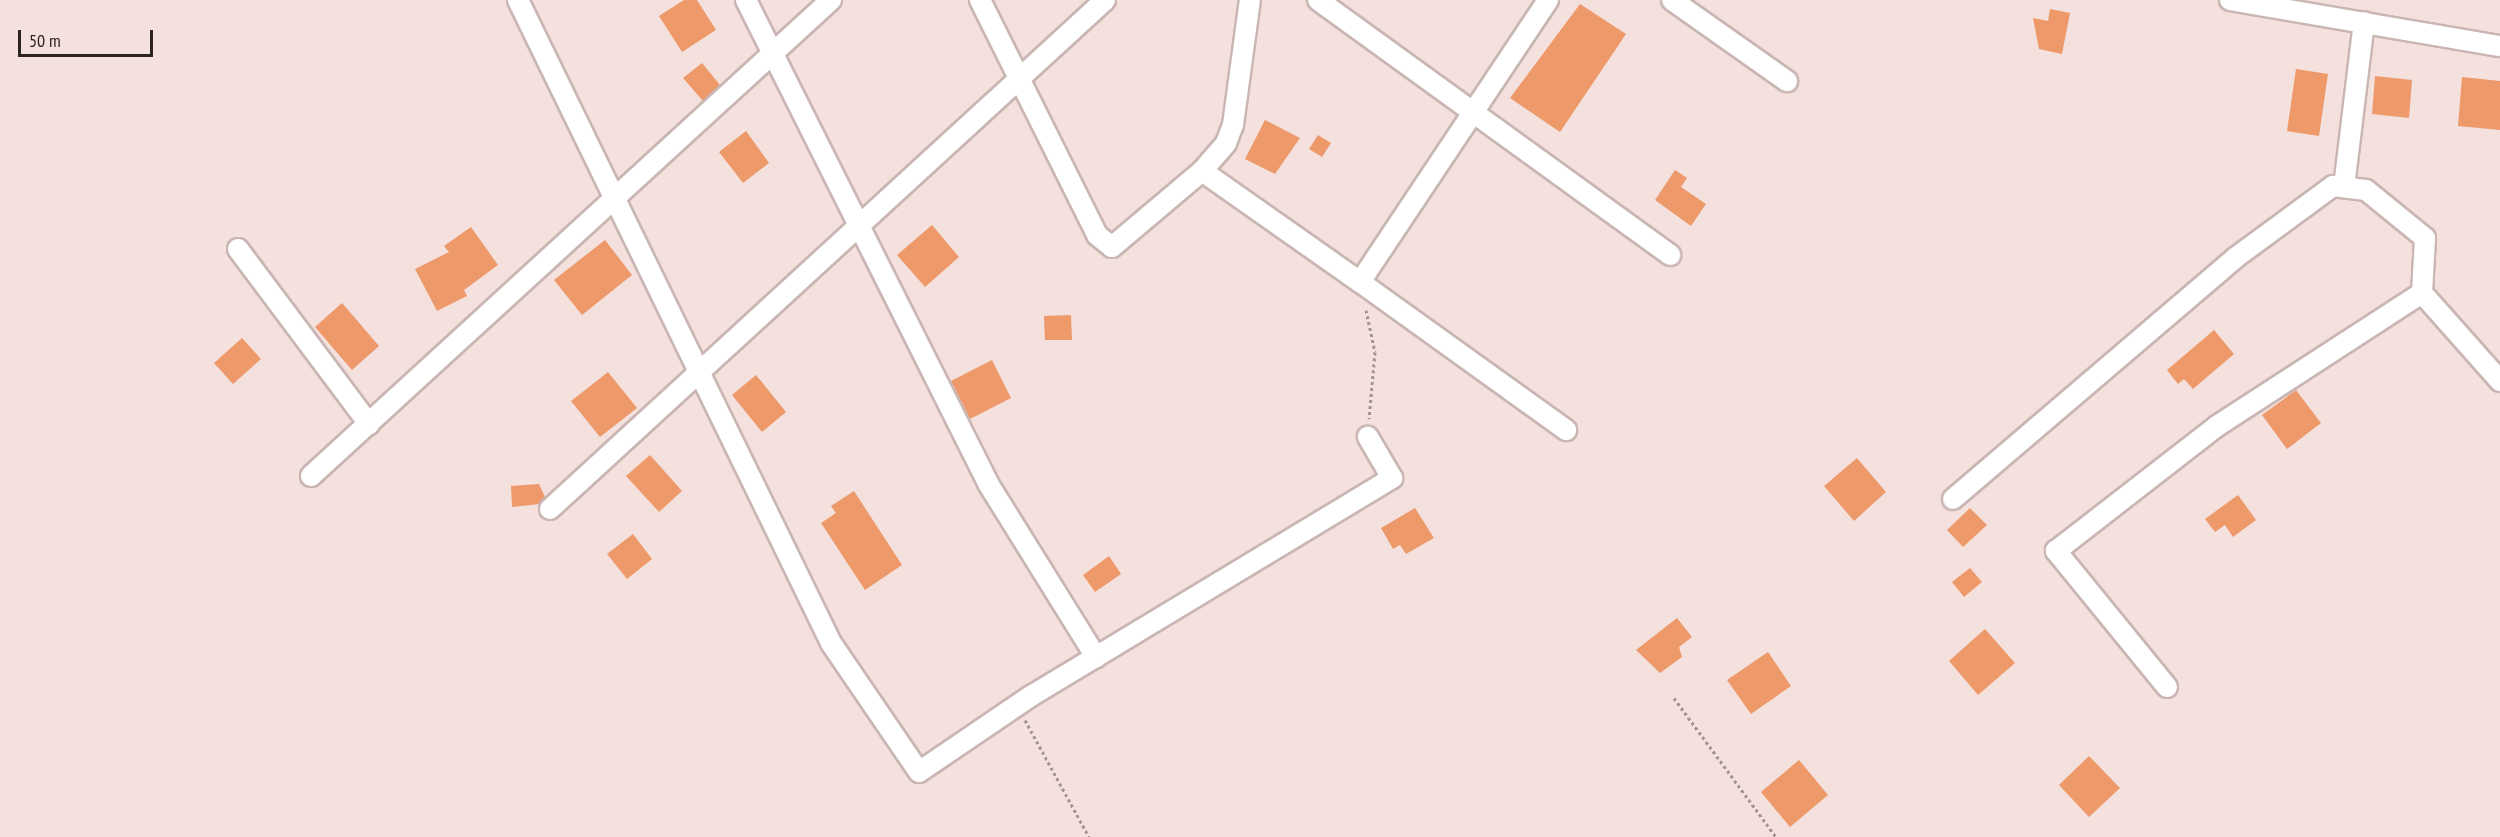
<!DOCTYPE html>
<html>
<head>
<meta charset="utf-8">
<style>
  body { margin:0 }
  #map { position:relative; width:2500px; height:837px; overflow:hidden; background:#f4e0dd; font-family:"PT Sans Narrow",sans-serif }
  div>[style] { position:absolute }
  .building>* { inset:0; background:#ed996a }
  .path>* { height:3px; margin-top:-1.5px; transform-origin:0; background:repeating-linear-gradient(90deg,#a39492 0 3px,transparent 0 6px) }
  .roads { filter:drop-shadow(2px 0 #c9b6b3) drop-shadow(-2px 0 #c9b6b3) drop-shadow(0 2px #c9b6b3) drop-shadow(0 -2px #c9b6b3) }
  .street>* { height:20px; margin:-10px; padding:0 10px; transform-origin:10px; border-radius:10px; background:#fff }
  span { translate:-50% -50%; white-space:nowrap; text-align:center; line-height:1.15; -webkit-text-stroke:4.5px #f4e0dd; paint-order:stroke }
  .scale { position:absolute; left:18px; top:30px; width:135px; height:27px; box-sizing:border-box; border:3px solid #2b2423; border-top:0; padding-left:8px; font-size:18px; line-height:21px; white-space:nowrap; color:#2b2423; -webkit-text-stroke:4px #f4e0dd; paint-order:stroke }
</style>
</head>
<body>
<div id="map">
  <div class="building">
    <div style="clip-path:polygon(684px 0,697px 0,716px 30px,682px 52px,659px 16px)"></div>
    <div style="clip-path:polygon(1580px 4px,1626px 34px,1560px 132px,1510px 98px)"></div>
    <div style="clip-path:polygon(2050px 9px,2070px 13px,2062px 54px,2039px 49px,2033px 18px,2048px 21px)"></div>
    <div style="clip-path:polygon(702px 63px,720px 85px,703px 101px,683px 78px)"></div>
    <div style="clip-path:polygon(2296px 69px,2328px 74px,2319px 136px,2287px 131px)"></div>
    <div style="clip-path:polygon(2375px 76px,2412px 80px,2409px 118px,2372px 114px)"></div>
    <div style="clip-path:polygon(2462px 77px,2500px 81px,2500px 130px,2458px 126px)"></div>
    <div style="clip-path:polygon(1265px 120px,1300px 138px,1275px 174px,1245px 159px)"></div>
    <div style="clip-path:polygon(746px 131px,769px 163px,743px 183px,719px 152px)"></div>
    <div style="clip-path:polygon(1318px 135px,1331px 143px,1322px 157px,1309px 149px)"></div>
    <div style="clip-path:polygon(1675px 170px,1687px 178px,1681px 187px,1706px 204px,1691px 226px,1655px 200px)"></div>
    <div style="clip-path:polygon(932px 225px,959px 257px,925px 287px,897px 255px)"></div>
    <div style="clip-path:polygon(471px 227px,498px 265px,464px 290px,467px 296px,437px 311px,415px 269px,449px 252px,444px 246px)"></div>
    <div style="clip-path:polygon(605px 240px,632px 275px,582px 315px,554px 280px)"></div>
    <div style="clip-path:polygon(342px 303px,379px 346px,352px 370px,315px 327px)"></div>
    <div style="clip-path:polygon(1071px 315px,1072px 340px,1045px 340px,1044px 316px)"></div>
    <div style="clip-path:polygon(2214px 330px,2234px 354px,2193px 389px,2184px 379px,2178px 384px,2167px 370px)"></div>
    <div style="clip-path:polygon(242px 338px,261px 359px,233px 384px,214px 363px)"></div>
    <div style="clip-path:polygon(992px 360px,1011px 398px,970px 419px,951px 381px)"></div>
    <div style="clip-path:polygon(608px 372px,637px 408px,600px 437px,571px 401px)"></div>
    <div style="clip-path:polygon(756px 375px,786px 412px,762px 432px,732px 395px)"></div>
    <div style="clip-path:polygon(2296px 390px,2321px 423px,2287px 449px,2262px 415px)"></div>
    <div style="clip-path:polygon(650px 455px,682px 491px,659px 512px,626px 476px)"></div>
    <div style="clip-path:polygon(1857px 458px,1886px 492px,1854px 521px,1824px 486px)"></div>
    <div style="clip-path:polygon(539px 484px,545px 497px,540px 504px,512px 507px,511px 486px)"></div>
    <div style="clip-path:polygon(854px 491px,902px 565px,865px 590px,821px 523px,836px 513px,831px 506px)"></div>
    <div style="clip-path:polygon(2238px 495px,2256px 520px,2233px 537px,2225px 525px,2215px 532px,2205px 519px)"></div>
    <div style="clip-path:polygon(1415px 508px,1434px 538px,1406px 554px,1400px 545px,1393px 549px,1381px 528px)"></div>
    <div style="clip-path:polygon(1970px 508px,1987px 525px,1963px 547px,1947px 530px)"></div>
    <div style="clip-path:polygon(633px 534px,652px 559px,627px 579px,607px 554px)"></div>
    <div style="clip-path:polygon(1109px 556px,1121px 574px,1095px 592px,1083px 575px)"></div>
    <div style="clip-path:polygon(1970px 568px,1982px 582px,1964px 597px,1952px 582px)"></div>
    <div style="clip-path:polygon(1677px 618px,1692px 637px,1679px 647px,1682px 657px,1660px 673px,1636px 650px)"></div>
    <div style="clip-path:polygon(1985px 629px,2015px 663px,1978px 695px,1949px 661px)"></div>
    <div style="clip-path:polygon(1768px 652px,1791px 686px,1751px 714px,1727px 680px)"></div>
    <div style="clip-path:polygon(2089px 756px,2120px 788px,2089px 817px,2059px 785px)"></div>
    <div style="clip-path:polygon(1799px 760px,1828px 795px,1790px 827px,1761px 792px)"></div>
  </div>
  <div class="path">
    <div style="left:1366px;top:310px;width:43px;rotate:77.9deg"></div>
    <div style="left:1375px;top:352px;width:67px;rotate:95.1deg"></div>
    <div style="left:1674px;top:698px;width:172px;rotate:53.7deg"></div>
    <div style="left:1025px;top:720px;width:133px;rotate:61.3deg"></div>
  </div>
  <div class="roads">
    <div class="street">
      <div style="left:518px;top:0;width:715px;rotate:64.04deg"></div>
      <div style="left:831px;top:643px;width:156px;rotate:55.7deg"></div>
      <div style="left:919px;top:772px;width:135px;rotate:-34.2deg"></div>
      <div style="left:1031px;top:696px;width:422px;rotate:-31.1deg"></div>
      <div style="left:1392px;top:478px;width:48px;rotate:-120.3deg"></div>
      <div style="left:746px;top:0;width:542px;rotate:63.39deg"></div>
      <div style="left:989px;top:485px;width:203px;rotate:58.1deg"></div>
      <div style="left:980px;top:0;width:263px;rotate:63.5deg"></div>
      <div style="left:1097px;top:235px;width:19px;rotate:39deg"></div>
      <div style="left:1112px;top:247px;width:118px;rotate:-40.2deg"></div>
      <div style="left:1202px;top:171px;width:37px;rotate:-49deg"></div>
      <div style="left:1226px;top:143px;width:19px;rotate:-69deg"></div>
      <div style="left:1233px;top:125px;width:126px;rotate:-82.3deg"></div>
      <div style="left:1318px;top:0;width:435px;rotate:35.9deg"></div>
      <div style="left:1672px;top:0;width:141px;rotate:35.2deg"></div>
      <div style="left:2230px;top:0;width:274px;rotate:9.7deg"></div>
      <div style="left:1202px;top:171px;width:193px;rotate:35.1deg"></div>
      <div style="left:1360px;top:282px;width:339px;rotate:-56.3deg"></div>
      <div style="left:2344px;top:187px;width:166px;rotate:-83.1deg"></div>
      <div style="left:238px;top:249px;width:219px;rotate:53.2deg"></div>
      <div style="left:1360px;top:282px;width:254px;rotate:35.7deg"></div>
      <div style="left:311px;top:476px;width:705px;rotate:-42.47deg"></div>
      <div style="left:1953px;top:499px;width:371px;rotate:-40.5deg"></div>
      <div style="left:2235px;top:258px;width:122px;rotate:-36.3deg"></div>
      <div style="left:2333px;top:186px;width:33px;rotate:7deg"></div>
      <div style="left:2366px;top:190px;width:76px;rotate:39.1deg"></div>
      <div style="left:2425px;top:238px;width:55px;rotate:93.1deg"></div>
      <div style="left:550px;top:509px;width:753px;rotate:-42.52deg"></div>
      <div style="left:2167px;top:687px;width:176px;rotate:-129.2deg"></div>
      <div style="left:2056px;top:551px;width:204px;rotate:-37.8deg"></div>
      <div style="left:2217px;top:426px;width:244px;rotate:-33deg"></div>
      <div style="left:2422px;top:293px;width:118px;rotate:48.4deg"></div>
    </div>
  </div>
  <div class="scale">50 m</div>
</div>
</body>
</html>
